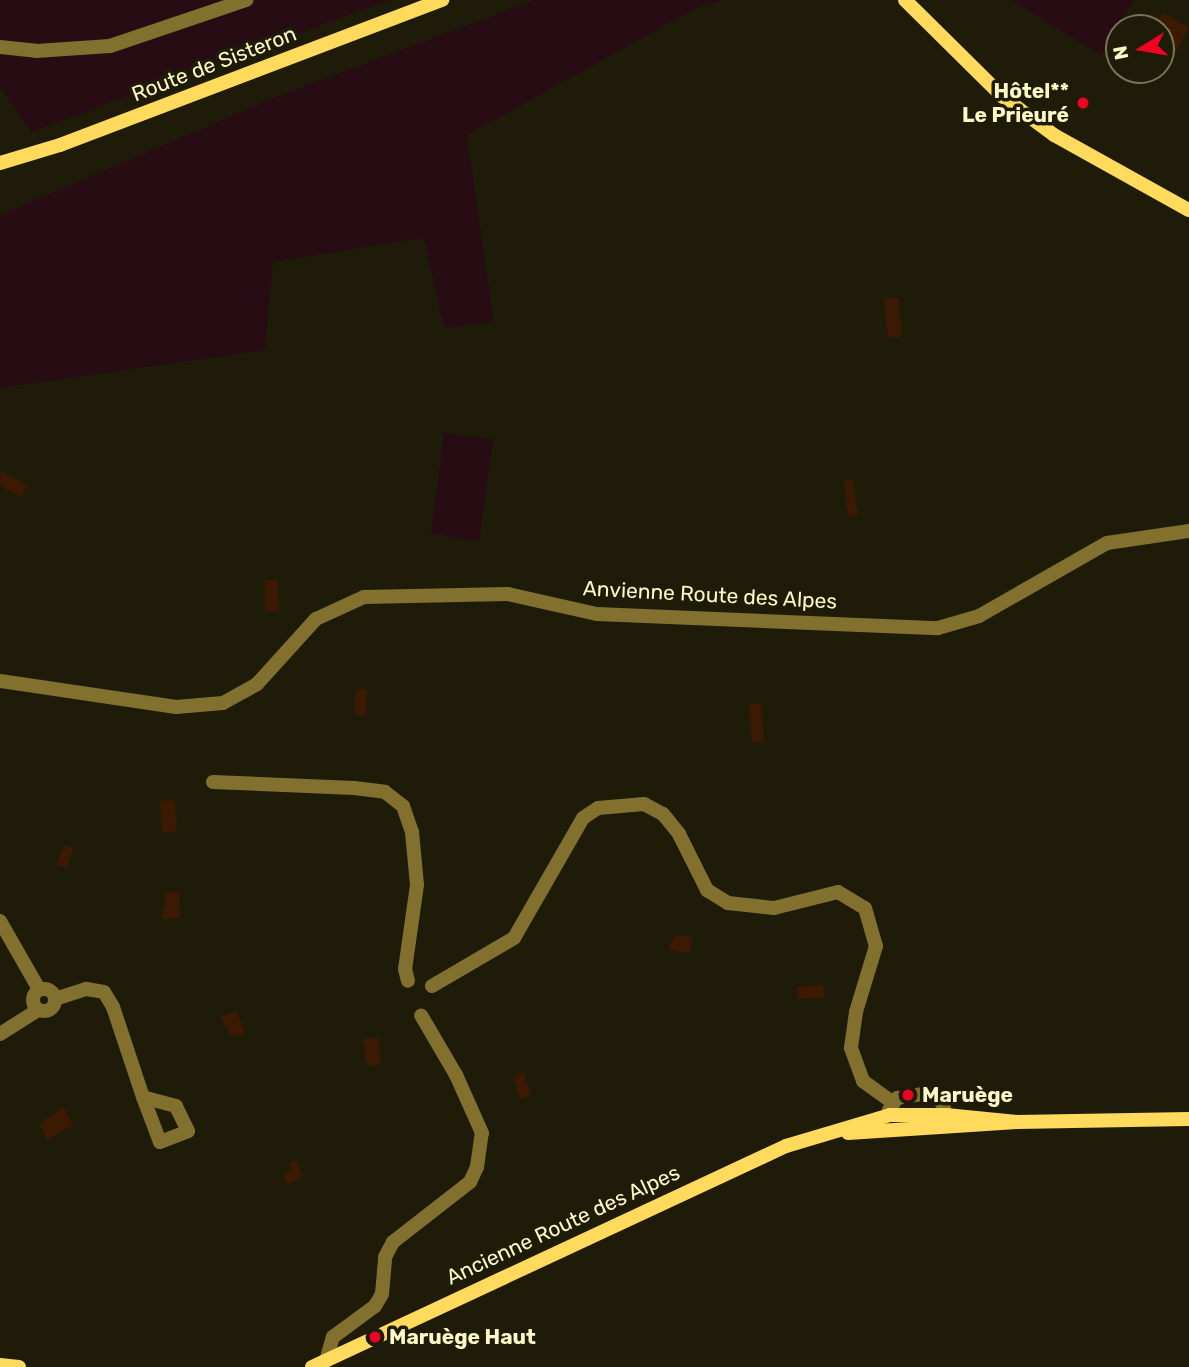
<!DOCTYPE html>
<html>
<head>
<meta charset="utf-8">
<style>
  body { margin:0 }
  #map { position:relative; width:1189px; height:1367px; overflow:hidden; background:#1e1c09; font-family:Rubik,sans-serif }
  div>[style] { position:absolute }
  .green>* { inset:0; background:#280c14 }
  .water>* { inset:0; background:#3c1903 }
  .minor>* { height:14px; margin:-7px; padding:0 7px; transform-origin:7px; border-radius:7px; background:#82702f }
  .minor>.ring { margin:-7px; padding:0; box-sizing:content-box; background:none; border:14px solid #82702f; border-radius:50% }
  .tertiary>* { height:14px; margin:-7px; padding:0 7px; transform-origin:7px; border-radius:7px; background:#82702f }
  .secondary>* { height:14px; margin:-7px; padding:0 7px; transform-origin:7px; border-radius:7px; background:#ffda5d }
  .dots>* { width:19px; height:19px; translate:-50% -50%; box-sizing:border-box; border:4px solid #1e1c09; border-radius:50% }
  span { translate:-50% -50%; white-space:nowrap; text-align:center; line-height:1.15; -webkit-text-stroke:7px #1e1c09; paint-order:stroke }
  .street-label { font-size:21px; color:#fff7c6 }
  .poi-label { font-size:21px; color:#fff7c6; font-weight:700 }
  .right { translate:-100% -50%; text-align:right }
  .left { translate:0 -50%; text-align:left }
  .north { position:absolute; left:1105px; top:14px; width:70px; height:70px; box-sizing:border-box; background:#1e1c09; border:2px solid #787455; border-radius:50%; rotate:259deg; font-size:19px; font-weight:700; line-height:28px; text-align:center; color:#fff7c6 }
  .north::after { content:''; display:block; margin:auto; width:24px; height:32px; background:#f10025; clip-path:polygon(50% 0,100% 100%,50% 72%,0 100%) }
</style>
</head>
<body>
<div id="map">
  <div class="green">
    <div style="clip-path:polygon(0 0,389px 0,31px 132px,0 87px)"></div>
    <div style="clip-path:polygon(535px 0,724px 0,700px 6px,467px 135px,494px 322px,444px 328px,424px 238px,273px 262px,265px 350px,0 388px,0 215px,281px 95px)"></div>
    <div style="clip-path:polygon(1011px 0,1134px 0,1101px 55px)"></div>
    <div style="clip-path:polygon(444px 433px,493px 439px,479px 542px,431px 533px)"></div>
  </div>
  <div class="water">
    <div style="clip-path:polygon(1163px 12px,1189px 28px,1173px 58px,1161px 50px,1161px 28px,1153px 28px)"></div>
    <div style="clip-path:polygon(898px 297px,902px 337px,888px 338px,884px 298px)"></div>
    <div style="clip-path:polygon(1px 471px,27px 485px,21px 497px,0 485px)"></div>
    <div style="clip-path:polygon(853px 479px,858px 515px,848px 516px,844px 480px)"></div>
    <div style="clip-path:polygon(265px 580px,278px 580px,279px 611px,265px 612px)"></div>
    <div style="clip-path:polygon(356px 689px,367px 689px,366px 715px,355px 715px)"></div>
    <div style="clip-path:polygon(761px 703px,764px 742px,752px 743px,749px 704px)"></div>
    <div style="clip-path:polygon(175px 800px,177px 831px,162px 832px,160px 801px)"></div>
    <div style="clip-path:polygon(64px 845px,73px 848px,67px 868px,57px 865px)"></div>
    <div style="clip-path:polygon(179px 892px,180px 918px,162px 919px,166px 893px)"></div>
    <div style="clip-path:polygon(675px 935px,692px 937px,690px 953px,668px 950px)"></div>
    <div style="clip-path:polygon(823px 985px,824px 998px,798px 999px,797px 987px)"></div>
    <div style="clip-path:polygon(237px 1011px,245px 1033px,232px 1037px,220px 1017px)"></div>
    <div style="clip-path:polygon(378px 1037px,381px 1062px,374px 1067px,367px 1064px,363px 1039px)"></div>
    <div style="clip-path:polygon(524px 1073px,531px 1095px,520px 1099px,513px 1076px)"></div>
    <div style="clip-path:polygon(63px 1107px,73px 1125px,47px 1140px,40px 1124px)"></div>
    <div style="clip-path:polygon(296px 1160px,303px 1177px,287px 1185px,283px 1175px,292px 1171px,289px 1163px)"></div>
  </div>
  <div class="minor">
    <div style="left:0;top:681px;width:178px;rotate:8.4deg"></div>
    <div style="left:176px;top:707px;width:47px;rotate:-4.9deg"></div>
    <div style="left:223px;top:703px;width:39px;rotate:-29deg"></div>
    <div style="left:257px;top:684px;width:88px;rotate:-47.8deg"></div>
    <div style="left:316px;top:619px;width:53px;rotate:-24.6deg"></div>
    <div style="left:364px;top:597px;width:144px;rotate:-1.2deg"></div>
    <div style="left:508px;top:594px;width:91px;rotate:12.7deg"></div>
    <div style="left:597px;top:614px;width:341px;rotate:2.4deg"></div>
    <div style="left:938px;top:628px;width:43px;rotate:-16.3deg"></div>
    <div style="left:979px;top:616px;width:147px;rotate:-29.7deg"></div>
    <div style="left:1107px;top:543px;width:83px;rotate:-8.3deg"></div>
    <div style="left:213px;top:782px;width:141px;rotate:2.4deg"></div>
    <div style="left:354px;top:788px;width:31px;rotate:7deg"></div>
    <div style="left:385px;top:792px;width:23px;rotate:38deg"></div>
    <div style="left:403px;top:806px;width:28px;rotate:71deg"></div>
    <div style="left:412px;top:832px;width:53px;rotate:84.6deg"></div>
    <div style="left:417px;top:885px;width:85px;rotate:98.1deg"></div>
    <div style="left:405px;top:969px;width:12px;rotate:76deg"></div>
    <div style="left:0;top:921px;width:78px;rotate:60.2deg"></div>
    <div style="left:432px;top:986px;width:95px;rotate:-30.3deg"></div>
    <div style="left:514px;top:938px;width:138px;rotate:-60.1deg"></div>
    <div style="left:583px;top:818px;width:18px;rotate:-34deg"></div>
    <div style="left:598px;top:808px;width:46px;rotate:-5deg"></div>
    <div style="left:644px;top:804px;width:21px;rotate:28deg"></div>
    <div style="left:663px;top:814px;width:26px;rotate:51deg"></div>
    <div style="left:679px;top:834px;width:63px;rotate:63.4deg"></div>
    <div style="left:707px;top:890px;width:25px;rotate:32deg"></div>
    <div style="left:728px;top:903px;width:46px;rotate:6.2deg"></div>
    <div style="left:774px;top:908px;width:66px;rotate:-14deg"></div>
    <div style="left:838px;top:892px;width:31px;rotate:31deg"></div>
    <div style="left:865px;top:908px;width:40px;rotate:74deg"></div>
    <div style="left:876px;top:946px;width:69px;rotate:106.9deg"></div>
    <div style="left:856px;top:1012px;width:36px;rotate:98deg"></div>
    <div style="left:851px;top:1048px;width:35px;rotate:70deg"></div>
    <div style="left:863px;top:1081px;width:36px;rotate:36deg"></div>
    <div class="ring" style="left:33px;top:989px;width:8px;height:8px"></div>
    <div style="left:55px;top:999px;width:33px;rotate:-18deg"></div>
    <div style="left:86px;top:989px;width:18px;rotate:9deg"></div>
    <div style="left:104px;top:992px;width:17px;rotate:59deg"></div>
    <div style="left:113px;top:1007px;width:95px;rotate:71.6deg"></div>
    <div style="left:143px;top:1097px;width:48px;rotate:69.3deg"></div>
    <div style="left:160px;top:1142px;width:30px;rotate:-21deg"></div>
    <div style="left:188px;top:1131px;width:28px;rotate:-116deg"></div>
    <div style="left:176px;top:1106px;width:34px;rotate:-165deg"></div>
    <div style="left:0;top:1034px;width:45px;rotate:-32.3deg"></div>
    <div style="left:889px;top:1110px;width:14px;rotate:-56deg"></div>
    <div style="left:897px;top:1098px;width:30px;rotate:-9deg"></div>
    <div style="left:927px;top:1093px;width:10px;rotate:17deg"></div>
    <div style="left:937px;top:1096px;width:11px;rotate:56deg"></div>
    <div style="left:943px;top:1105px;width:10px;rotate:73deg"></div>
    <div style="left:946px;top:1115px;width:11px;rotate:124deg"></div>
    <div style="left:326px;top:1361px;width:25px;rotate:-74deg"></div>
    <div style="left:333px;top:1337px;width:52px;rotate:-36.4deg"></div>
    <div style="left:375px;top:1306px;width:14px;rotate:-60deg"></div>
    <div style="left:382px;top:1294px;width:37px;rotate:-85deg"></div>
    <div style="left:385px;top:1257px;width:17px;rotate:-62deg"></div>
    <div style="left:393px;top:1242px;width:98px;rotate:-37.9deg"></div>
    <div style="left:470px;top:1182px;width:17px;rotate:-65deg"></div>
    <div style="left:477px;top:1167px;width:34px;rotate:-82deg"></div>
    <div style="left:482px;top:1133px;width:64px;rotate:-114.1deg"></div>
    <div style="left:456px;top:1075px;width:69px;rotate:-120.3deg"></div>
  </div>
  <div class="tertiary">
    <div style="left:0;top:47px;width:36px;rotate:6deg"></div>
    <div style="left:36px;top:51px;width:74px;rotate:-3.9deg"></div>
    <div style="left:110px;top:46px;width:144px;rotate:-18.7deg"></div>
  </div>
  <div class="secondary">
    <div style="left:905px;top:0;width:138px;rotate:44.7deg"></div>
    <div style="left:1003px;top:97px;width:64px;rotate:36.7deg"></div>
    <div style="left:1054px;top:135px;width:154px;rotate:29.1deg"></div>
    <div style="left:0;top:163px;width:63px;rotate:-16.7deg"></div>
    <div style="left:60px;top:145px;width:409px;rotate:-20.8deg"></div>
    <div style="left:848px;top:1133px;width:169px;rotate:-3.7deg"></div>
    <div style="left:1017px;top:1122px;width:172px;rotate:-1deg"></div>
    <div style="left:0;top:1365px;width:19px;rotate:6deg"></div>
    <div style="left:312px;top:1367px;width:523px;rotate:-25deg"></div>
    <div style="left:786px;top:1146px;width:109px;rotate:-16.6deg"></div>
    <div style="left:890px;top:1115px;width:56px"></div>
    <div style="left:946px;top:1115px;width:71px;rotate:5.6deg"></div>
  </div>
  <div class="dots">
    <div style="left:1083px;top:103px;background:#f10025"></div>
    <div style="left:908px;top:1095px;background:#f10025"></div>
    <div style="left:375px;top:1337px;background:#f10025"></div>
  </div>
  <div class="street-label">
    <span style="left:214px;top:64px;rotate:-21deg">Route de Sisteron</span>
    <span style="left:710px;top:595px;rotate:3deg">Anvienne Route des Alpes</span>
    <span style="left:563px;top:1225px;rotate:-25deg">Ancienne Route des Alpes</span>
  </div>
  <div class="poi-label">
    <span class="right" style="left:1069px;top:103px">Hôtel**<br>Le Prieuré</span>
    <span class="left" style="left:922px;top:1095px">Maruège</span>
    <span class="left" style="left:389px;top:1337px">Maruège Haut</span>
  </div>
  <div class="north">N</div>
</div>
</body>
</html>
